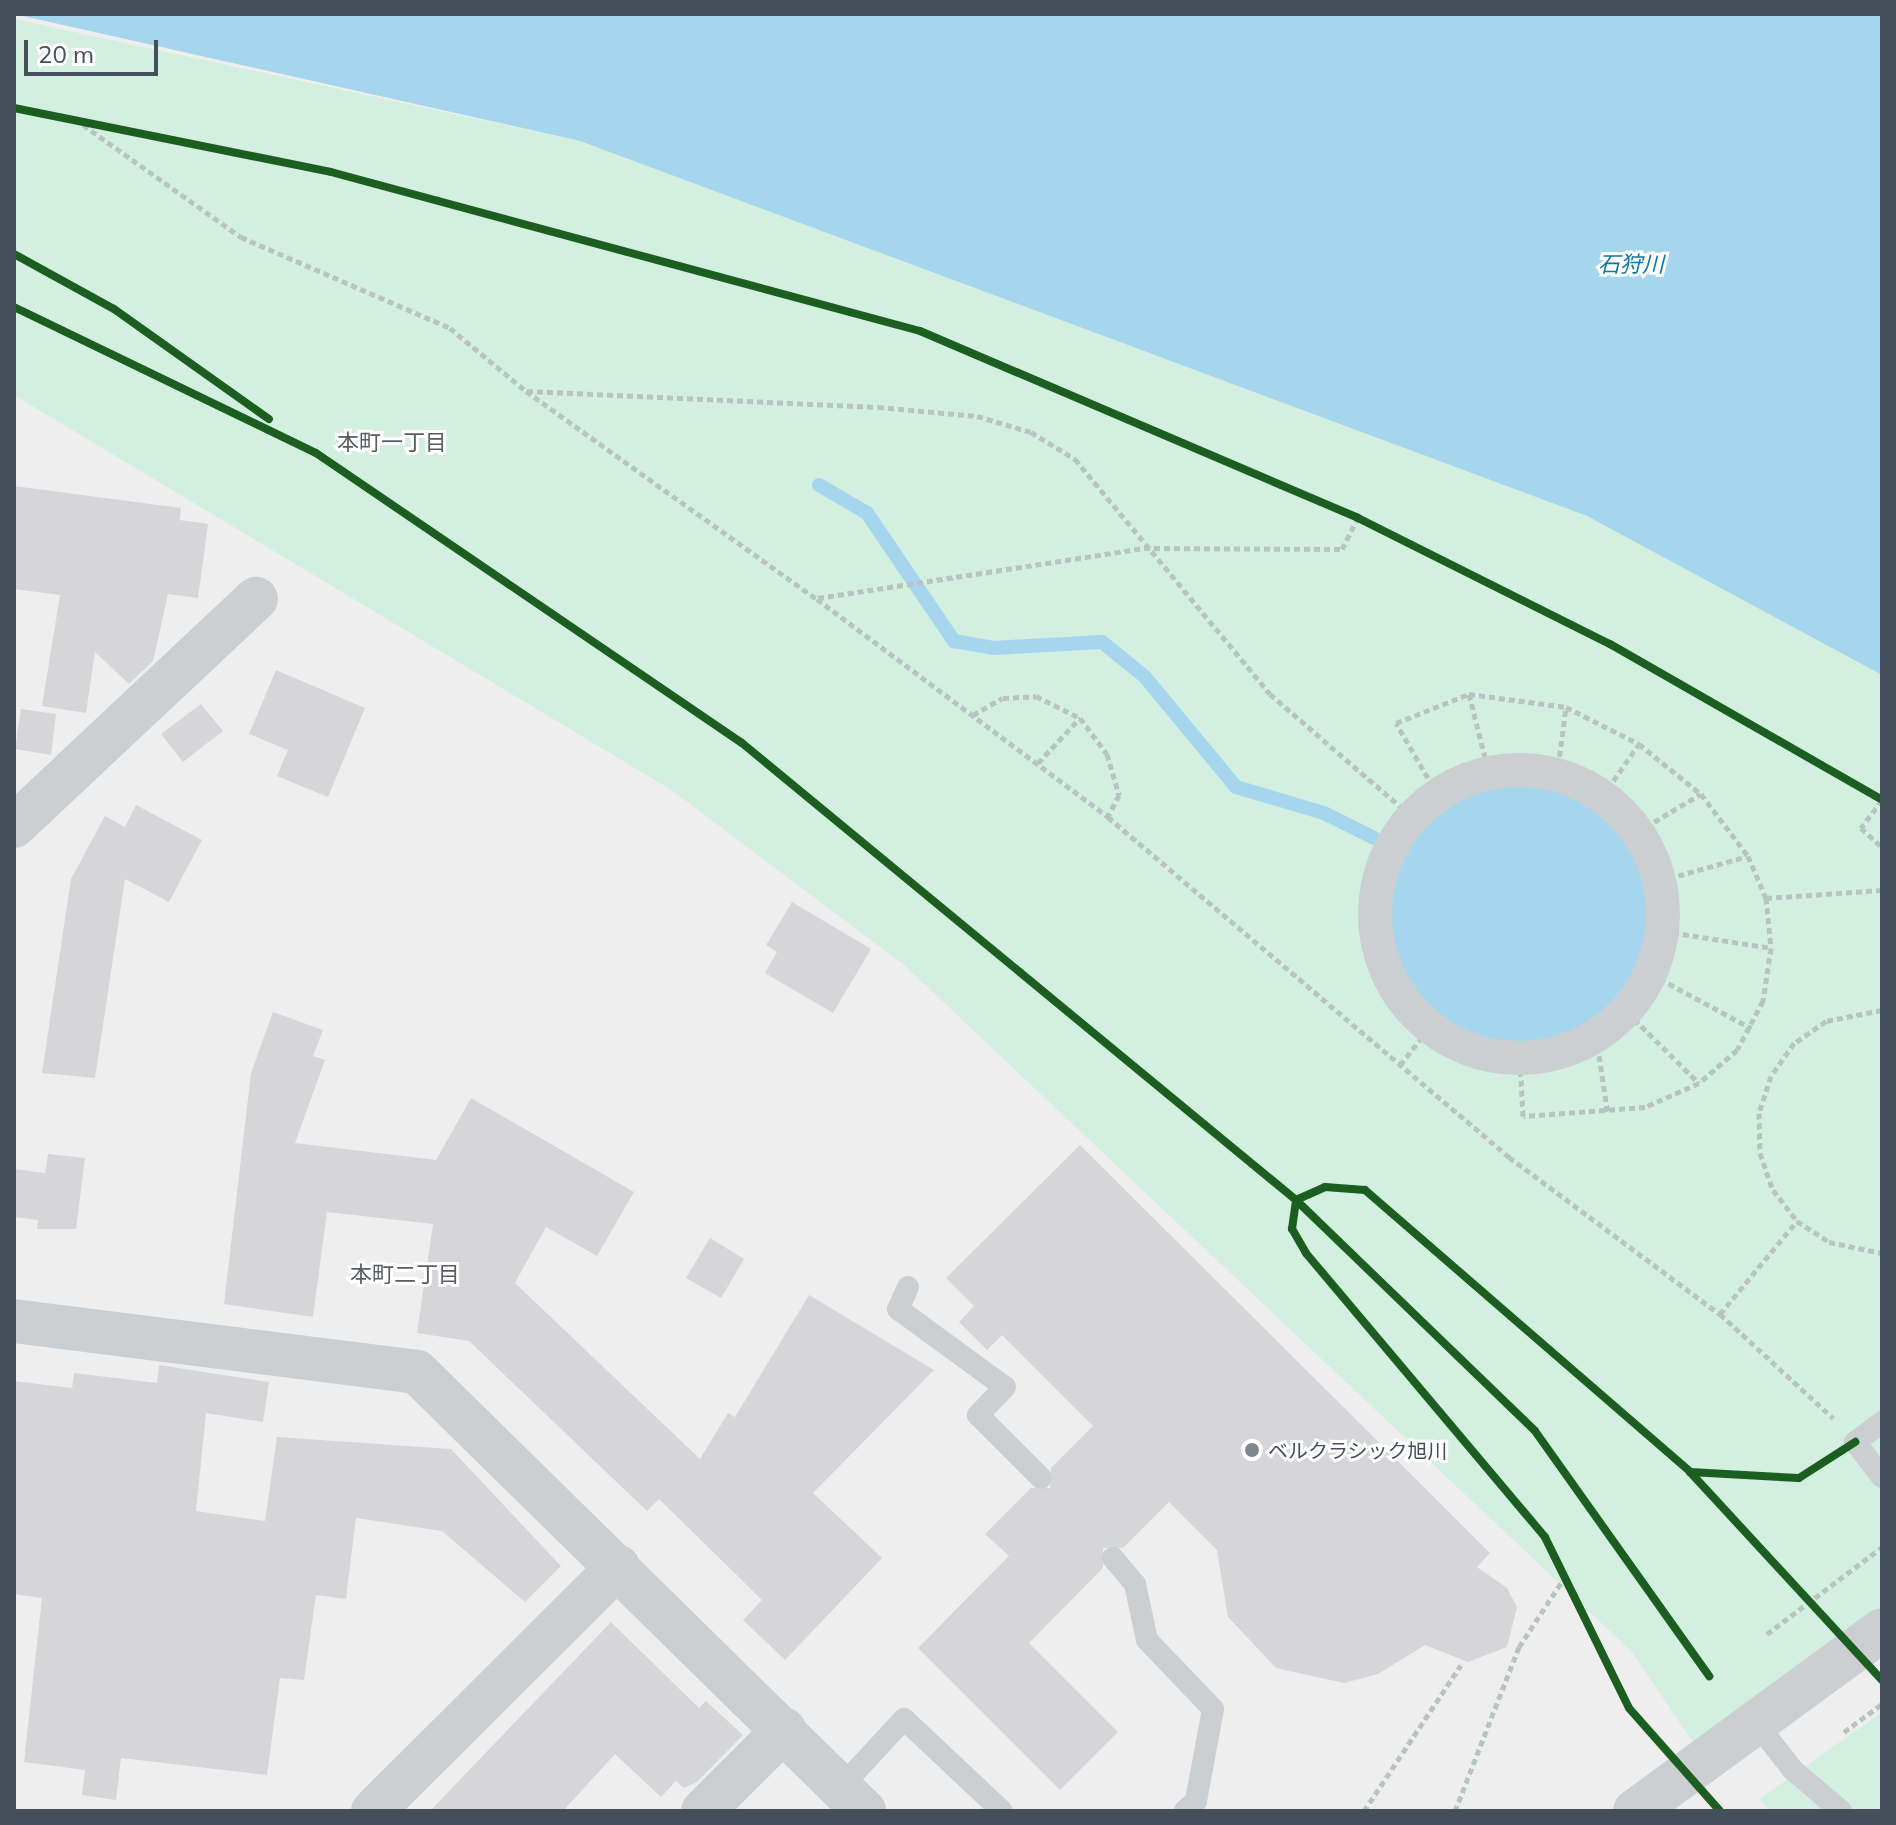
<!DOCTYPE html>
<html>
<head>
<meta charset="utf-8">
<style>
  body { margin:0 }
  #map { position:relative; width:1896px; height:1825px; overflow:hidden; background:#efeeee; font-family:Mulish,"Noto Sans JP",sans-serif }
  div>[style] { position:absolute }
  .green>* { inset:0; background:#d2efe0 }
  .water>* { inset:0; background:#a6d6ed }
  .round { border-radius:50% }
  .stream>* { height:14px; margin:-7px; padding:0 7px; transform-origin:7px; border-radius:7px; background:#a6d6ed }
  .building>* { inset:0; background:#d6d6d9 }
  .path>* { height:5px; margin-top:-2.5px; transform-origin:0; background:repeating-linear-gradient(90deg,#b8c4c2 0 6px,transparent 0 10px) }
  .service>* { height:22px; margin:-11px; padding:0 11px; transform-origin:11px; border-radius:11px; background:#cccfd2 }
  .pedestrian>* { height:34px; margin:-17px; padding:0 17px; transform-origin:17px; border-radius:17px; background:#cccfd2 }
  .pedestrian>.ring { margin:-17px; padding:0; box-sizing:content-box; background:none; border:34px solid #cccfd2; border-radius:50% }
  .minor>* { height:44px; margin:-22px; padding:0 22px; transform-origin:22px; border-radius:22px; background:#cccfd2 }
  .tertiary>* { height:44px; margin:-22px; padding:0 22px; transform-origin:22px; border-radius:22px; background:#cccfd2 }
  .cycleway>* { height:8px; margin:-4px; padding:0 4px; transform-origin:4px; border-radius:4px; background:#1b5e20 }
  .dots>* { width:22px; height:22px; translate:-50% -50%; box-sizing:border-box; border:4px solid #fff; border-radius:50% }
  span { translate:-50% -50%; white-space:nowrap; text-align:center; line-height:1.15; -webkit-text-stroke:6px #fff; paint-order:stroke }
  .poi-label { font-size:20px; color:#454e5b }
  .left { translate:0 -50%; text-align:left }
  .water-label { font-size:22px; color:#0976aa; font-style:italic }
  .neighbourhood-label { font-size:22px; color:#5a5d62 }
  .frame { position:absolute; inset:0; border:16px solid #454e5b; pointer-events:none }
  .scale { position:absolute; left:24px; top:40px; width:134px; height:36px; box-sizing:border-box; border:4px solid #454e5b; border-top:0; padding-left:10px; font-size:24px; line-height:28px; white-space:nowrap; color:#454e5b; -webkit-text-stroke:6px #fff; paint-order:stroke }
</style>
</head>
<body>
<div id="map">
  <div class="green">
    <div style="clip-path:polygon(14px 19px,580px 141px,1587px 516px,1882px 675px,1882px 1625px,1705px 1760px,1632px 1652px,904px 965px,673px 791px,14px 395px)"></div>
    <div style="clip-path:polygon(1882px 1712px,1882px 1811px,1770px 1811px,1760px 1799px)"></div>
  </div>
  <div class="water">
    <div style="clip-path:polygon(14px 14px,1882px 14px,1882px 675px,1587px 516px,580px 141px)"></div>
    <div class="round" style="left:1389px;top:785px;width:258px;height:258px"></div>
  </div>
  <div class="stream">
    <div style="left:819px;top:485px;width:56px;rotate:30.3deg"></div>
    <div style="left:867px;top:513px;width:155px;rotate:55.8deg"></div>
    <div style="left:954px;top:641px;width:40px;rotate:10deg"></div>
    <div style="left:993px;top:648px;width:109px;rotate:-3.2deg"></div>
    <div style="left:1102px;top:642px;width:55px;rotate:39.1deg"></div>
    <div style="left:1145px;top:677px;width:143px;rotate:50.4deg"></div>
    <div style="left:1236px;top:787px;width:92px;rotate:16.5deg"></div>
    <div style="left:1324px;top:813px;width:56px;rotate:26.6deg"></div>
  </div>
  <div class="building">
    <div style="clip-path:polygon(14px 486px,181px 508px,180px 520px,208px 524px,198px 598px,168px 594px,153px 661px,129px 684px,95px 652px,86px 713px,42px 706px,60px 595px,14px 589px)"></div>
    <div style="clip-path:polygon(276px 670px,365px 708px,328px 797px,277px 776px,288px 750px,249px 734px)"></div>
    <div style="clip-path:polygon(201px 704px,223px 731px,183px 762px,161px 734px)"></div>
    <div style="clip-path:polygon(21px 709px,56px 714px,51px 755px,15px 749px)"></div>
    <div style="clip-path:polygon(136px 805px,202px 840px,169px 902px,125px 879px,95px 1078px,42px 1073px,71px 879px,105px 816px,125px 827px)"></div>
    <div style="clip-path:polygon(792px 902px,871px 949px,833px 1013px,765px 973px,777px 952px,766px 945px)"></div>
    <div style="clip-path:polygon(273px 1012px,323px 1030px,313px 1056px,325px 1060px,295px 1143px,436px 1160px,471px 1098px,634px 1192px,597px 1256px,546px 1227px,515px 1283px,700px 1459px,728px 1413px,735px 1417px,809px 1295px,934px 1370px,813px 1493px,882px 1558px,785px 1660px,743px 1620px,762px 1600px,659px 1499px,647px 1511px,469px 1341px,417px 1333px,433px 1224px,327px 1212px,313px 1317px,224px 1304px,251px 1073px)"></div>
    <div style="clip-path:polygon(1080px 1145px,1490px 1553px,1477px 1567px,1507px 1588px,1517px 1607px,1507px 1647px,1468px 1662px,1425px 1645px,1378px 1674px,1344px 1683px,1276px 1668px,1228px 1617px,1217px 1550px,1169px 1502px,1123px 1548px,1103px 1548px,1103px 1568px,1029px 1643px,1118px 1732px,1060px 1790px,918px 1648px,1009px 1556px,985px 1534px,1031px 1488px,1050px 1488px,1051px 1468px,1093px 1426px,1002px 1335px,987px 1350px,959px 1322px,974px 1306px,946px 1278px)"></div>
    <div style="clip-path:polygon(48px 1154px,85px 1158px,76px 1229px,37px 1229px,38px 1220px,14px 1217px,14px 1169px,45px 1173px)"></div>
    <div style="clip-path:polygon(710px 1238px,744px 1259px,721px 1298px,686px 1278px)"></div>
    <div style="clip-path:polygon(159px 1365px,269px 1382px,263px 1422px,206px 1413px,196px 1511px,265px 1521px,277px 1437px,451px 1449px,561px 1566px,525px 1602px,442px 1531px,356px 1518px,346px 1599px,316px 1595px,304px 1680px,280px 1678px,267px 1775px,121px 1758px,116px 1800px,82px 1795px,85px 1770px,24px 1762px,42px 1598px,14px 1594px,14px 1381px,72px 1388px,74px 1373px,157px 1383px)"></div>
    <div style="clip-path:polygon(611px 1622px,699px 1708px,706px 1701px,743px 1735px,697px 1782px,684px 1788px,676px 1781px,661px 1797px,615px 1754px,563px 1811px,430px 1811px)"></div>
  </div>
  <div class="path">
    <div style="left:75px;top:119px;width:204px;rotate:35.4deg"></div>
    <div style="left:241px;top:237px;width:228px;rotate:23.5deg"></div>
    <div style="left:450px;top:328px;width:99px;rotate:39.7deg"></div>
    <div style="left:526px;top:391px;width:358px;rotate:35.6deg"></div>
    <div style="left:817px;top:599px;width:364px;rotate:36.8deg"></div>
    <div style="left:1108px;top:817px;width:526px;rotate:40.29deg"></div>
    <div style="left:1509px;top:1157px;width:263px;rotate:36.7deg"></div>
    <div style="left:1720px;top:1314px;width:154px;rotate:42.6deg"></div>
    <div style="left:527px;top:391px;width:351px;rotate:2.6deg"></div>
    <div style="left:878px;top:407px;width:99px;rotate:5.2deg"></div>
    <div style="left:977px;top:416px;width:56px;rotate:16.5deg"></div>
    <div style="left:1031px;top:432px;width:52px;rotate:31.5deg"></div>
    <div style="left:1075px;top:459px;width:305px;rotate:50.3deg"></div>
    <div style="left:1270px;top:694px;width:185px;rotate:40.8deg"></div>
    <div style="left:818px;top:598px;width:330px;rotate:-8.7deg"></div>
    <div style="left:1144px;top:548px;width:198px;rotate:0.3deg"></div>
    <div style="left:1342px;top:549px;width:35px;rotate:-63deg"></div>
    <div style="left:1469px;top:694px;width:81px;rotate:75.8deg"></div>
    <div style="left:973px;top:715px;width:34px;rotate:-30deg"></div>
    <div style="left:1003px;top:698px;width:33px;rotate:-3deg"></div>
    <div style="left:1036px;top:696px;width:49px;rotate:26.6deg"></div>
    <div style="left:1080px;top:718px;width:45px;rotate:53.1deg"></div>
    <div style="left:1107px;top:754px;width:43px;rotate:73.7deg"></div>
    <div style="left:1119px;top:795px;width:25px;rotate:117deg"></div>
    <div style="left:1038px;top:763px;width:62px;rotate:-47deg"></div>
    <div style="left:1557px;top:776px;width:70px;rotate:-82.6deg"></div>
    <div style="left:1438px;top:795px;width:83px;rotate:-120.3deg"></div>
    <div style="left:1396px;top:723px;width:79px;rotate:-21.7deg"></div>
    <div style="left:1469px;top:694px;width:98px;rotate:7.6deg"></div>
    <div style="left:1566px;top:707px;width:82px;rotate:26.9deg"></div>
    <div style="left:1639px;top:744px;width:80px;rotate:38.9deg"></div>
    <div style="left:1701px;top:794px;width:78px;rotate:52.8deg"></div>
    <div style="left:1748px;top:856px;width:46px;rotate:66.8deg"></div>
    <div style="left:1766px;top:898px;width:50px;rotate:84.3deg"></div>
    <div style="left:1771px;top:948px;width:54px;rotate:98.6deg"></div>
    <div style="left:1763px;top:1001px;width:55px;rotate:118deg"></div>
    <div style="left:1737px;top:1050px;width:50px;rotate:139deg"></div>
    <div style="left:1699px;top:1083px;width:59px;rotate:156deg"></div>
    <div style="left:1645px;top:1107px;width:122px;rotate:175.8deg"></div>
    <div style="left:1523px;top:1116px;width:57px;rotate:-93deg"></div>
    <div style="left:1602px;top:797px;width:65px;rotate:-55.1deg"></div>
    <div style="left:1882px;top:800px;width:35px;rotate:127deg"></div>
    <div style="left:1861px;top:828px;width:28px;rotate:42deg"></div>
    <div style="left:1637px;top:832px;width:74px;rotate:-30.7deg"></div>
    <div style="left:1659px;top:881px;width:92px;rotate:-15.7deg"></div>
    <div style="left:1766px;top:898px;width:116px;rotate:-3.9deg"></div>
    <div style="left:1663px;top:931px;width:109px;rotate:8.9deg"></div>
    <div style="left:1651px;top:974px;width:114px;rotate:28.4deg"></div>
    <div style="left:1882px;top:1010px;width:57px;rotate:168.9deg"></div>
    <div style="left:1826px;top:1021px;width:39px;rotate:145deg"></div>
    <div style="left:1794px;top:1043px;width:40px;rotate:124.9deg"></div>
    <div style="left:1771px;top:1076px;width:39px;rotate:108deg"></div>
    <div style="left:1759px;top:1113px;width:40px;rotate:88.6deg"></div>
    <div style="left:1760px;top:1153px;width:39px;rotate:71deg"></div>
    <div style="left:1773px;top:1190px;width:39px;rotate:52deg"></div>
    <div style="left:1797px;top:1221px;width:38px;rotate:33deg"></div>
    <div style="left:1829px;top:1242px;width:54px;rotate:11.7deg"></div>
    <div style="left:1627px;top:1012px;width:101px;rotate:44.6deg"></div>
    <div style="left:1596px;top:1036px;width:79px;rotate:81.3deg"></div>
    <div style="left:1400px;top:1065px;width:48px;rotate:-51.7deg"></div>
    <div style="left:1720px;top:1314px;width:121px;rotate:-50.4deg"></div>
    <div style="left:1767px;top:1634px;width:144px;rotate:-37.1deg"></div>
    <div style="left:1844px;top:1732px;width:47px;rotate:-36.4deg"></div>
    <div style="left:1364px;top:1811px;width:175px;rotate:-56.4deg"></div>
    <div style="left:1455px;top:1811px;width:176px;rotate:-68.7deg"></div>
    <div style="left:1519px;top:1647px;width:90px;rotate:-56.8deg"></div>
  </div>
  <div class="service">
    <div style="left:908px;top:1287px;width:24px;rotate:114deg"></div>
    <div style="left:898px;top:1309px;width:132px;rotate:36.1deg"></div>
    <div style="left:1005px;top:1387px;width:39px;rotate:134deg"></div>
    <div style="left:978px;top:1415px;width:89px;rotate:45deg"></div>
    <div style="left:1882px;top:1422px;width:34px;rotate:143deg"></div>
    <div style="left:1855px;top:1442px;width:44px;rotate:52.4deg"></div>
    <div style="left:1113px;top:1558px;width:34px;rotate:50deg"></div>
    <div style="left:1135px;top:1584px;width:57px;rotate:77.9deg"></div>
    <div style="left:1147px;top:1640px;width:95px;rotate:46.3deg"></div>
    <div style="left:1213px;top:1709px;width:94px;rotate:100.5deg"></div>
    <div style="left:1196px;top:1801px;width:15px;rotate:138deg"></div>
    <div style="left:1756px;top:1723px;width:60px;rotate:51.8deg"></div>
    <div style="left:1793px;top:1770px;width:63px;rotate:40.5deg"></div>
    <div style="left:841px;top:1787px;width:93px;rotate:-47.2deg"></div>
    <div style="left:904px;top:1719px;width:134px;rotate:43.2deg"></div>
  </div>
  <div class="pedestrian">
    <div class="ring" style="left:1375px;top:770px;width:254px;height:254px"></div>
  </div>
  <div class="minor">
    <div style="left:14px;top:826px;width:332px;rotate:-43.2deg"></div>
    <div style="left:14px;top:1321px;width:406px;rotate:7.2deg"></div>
    <div style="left:417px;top:1372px;width:627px;rotate:44.48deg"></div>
    <div style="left:373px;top:1811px;width:346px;rotate:-44.9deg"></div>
    <div style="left:703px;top:1811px;width:115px;rotate:-45deg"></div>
  </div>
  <div class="tertiary">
    <div style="left:1635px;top:1811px;width:306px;rotate:-36.2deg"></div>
  </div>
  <div class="cycleway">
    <div style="left:14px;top:108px;width:323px;rotate:11.4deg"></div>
    <div style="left:331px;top:172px;width:610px;rotate:15.11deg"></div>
    <div style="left:920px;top:331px;width:476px;rotate:23.1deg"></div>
    <div style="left:1358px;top:518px;width:282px;rotate:26.6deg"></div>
    <div style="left:1610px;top:644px;width:314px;rotate:29.8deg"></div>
    <div style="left:14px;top:254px;width:114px;rotate:28.8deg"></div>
    <div style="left:114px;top:309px;width:190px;rotate:35.4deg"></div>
    <div style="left:14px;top:307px;width:335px;rotate:25.8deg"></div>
    <div style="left:316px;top:453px;width:515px;rotate:34.25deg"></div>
    <div style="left:742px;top:743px;width:718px;rotate:39.52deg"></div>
    <div style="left:1296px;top:1200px;width:332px;rotate:44deg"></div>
    <div style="left:1535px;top:1431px;width:301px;rotate:54.6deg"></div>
    <div style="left:1690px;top:1472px;width:109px;rotate:3.2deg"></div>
    <div style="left:1799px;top:1478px;width:67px;rotate:-32.7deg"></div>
    <div style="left:1720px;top:1811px;width:137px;rotate:-131.5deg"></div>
    <div style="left:1629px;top:1708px;width:191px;rotate:-116.2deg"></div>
    <div style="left:1545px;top:1537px;width:371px;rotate:-130.1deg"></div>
    <div style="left:1306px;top:1253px;width:28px;rotate:-120deg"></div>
    <div style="left:1292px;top:1229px;width:29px;rotate:-82deg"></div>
    <div style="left:1296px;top:1200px;width:32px;rotate:-24deg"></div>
    <div style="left:1325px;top:1187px;width:40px;rotate:4.3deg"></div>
    <div style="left:1365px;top:1190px;width:430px;rotate:40.9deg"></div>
    <div style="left:1690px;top:1472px;width:283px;rotate:47.3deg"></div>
  </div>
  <div class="dots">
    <div style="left:1252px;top:1450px;background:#80868e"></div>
  </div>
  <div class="poi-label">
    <span class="left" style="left:1268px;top:1450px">ベルクラシック旭川</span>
  </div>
  <div class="water-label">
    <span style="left:1631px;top:265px">石狩川</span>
  </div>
  <div class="neighbourhood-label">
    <span style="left:392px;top:443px">本町一丁目</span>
    <span style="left:405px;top:1275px">本町二丁目</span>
  </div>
  <div class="frame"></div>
  <div class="scale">20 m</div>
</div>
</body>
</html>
